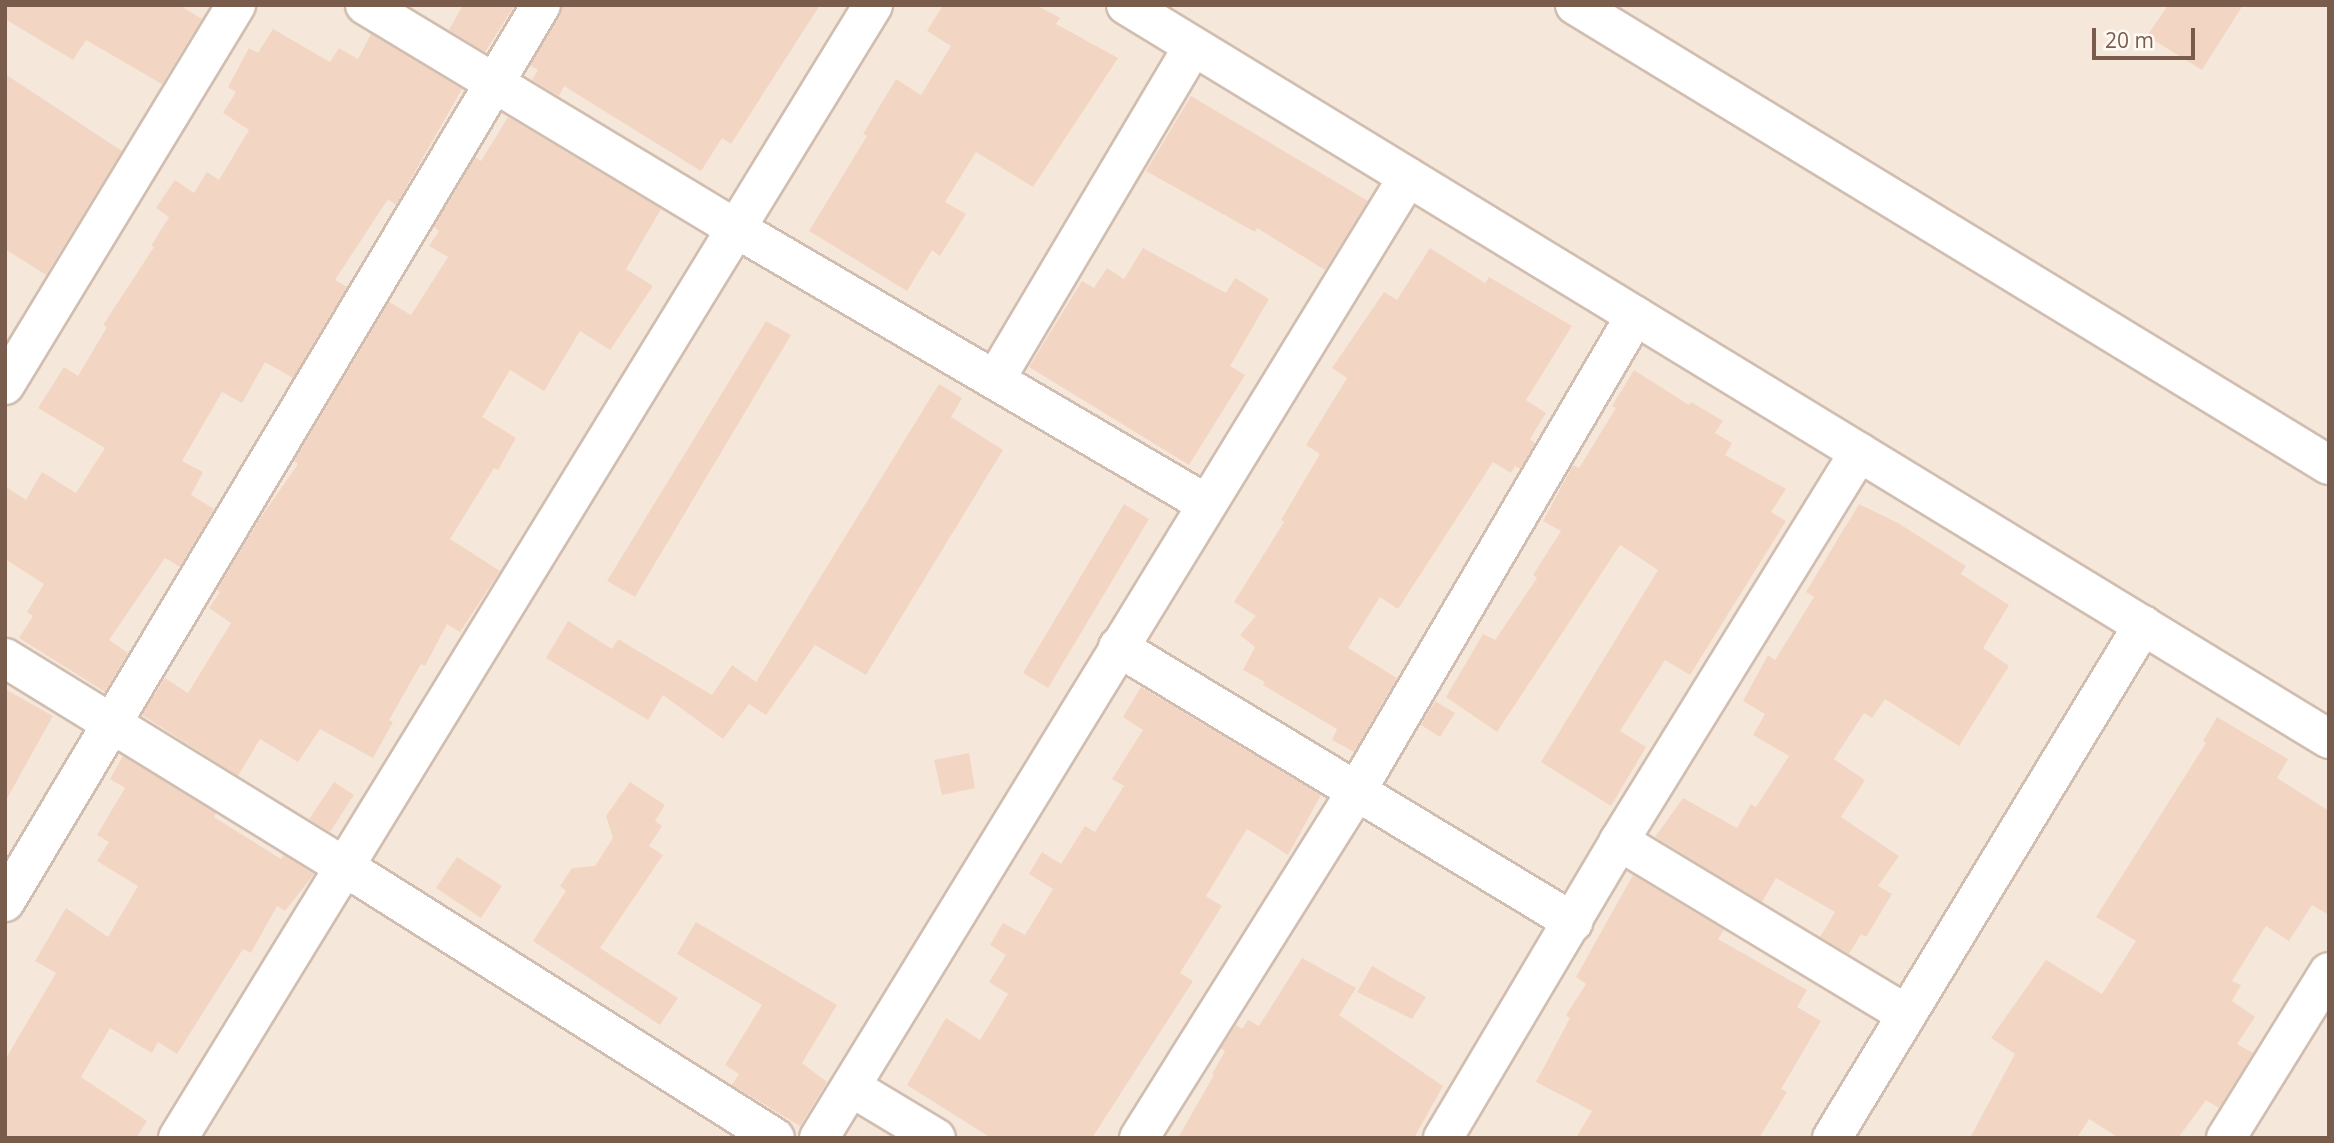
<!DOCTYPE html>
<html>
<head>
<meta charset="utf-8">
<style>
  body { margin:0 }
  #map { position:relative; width:2334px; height:1143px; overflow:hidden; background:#fdf6ec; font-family:"Open Sans",sans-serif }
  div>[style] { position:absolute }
  .residential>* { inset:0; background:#f5e8da }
  .building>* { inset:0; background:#f3d5c3 }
  .roads { filter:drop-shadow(2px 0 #d1beb0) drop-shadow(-2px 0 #d1beb0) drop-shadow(0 2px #d1beb0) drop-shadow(0 -2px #d1beb0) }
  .minor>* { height:38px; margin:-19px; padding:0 19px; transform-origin:19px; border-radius:19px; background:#fff }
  span { translate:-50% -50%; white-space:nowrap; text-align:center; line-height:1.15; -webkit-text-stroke:7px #fffaf3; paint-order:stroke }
  .frame { position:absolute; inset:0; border:7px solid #7a5c4d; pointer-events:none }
  .scale { position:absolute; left:2092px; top:28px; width:103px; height:32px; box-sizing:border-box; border:4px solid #7a5c4d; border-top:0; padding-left:9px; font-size:21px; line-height:24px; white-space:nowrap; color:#7a5c4d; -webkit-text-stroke:5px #fffaf3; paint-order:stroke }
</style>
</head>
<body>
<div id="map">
  <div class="residential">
    <div style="clip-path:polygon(5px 5px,2329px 5px,2329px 1138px,5px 1138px)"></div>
  </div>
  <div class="building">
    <div style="clip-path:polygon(5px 5px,179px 5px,202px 19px,162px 84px,86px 40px,73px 60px,5px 19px)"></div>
    <div style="clip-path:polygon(463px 5px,515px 5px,485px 52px,449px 30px)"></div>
    <div style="clip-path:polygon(563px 5px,820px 5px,731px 144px,722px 138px,701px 171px,564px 86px,559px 96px,532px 80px,538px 70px,530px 65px,560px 16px)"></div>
    <div style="clip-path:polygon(943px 5px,1036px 5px,1060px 18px,1056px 24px,1118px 58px,1033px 187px,976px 152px,945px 202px,966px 214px,940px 256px,932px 250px,907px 291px,809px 231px,867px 136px,863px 134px,896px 79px,921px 95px,951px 46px,927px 31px)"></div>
    <div style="clip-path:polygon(2168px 5px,2243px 5px,2202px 70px,2147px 36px)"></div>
    <div style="clip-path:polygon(273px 29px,330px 62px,339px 48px,358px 59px,371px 34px,462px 89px,396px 205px,388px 199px,335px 280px,347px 287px,293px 378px,265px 362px,242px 403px,222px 392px,182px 461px,203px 472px,191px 495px,214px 509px,180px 567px,165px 558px,109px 640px,128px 653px,105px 692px,19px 638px,33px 616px,27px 612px,44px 584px,5px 559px,5px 486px,26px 500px,42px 472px,76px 493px,105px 448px,38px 408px,64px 367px,78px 376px,107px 327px,103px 325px,154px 247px,151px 246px,169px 217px,156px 208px,175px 180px,194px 193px,207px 172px,219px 180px,249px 130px,223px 113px,236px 92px,228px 87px,249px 48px,258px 53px)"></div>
    <div style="clip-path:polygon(5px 74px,122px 151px,46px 275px,5px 249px)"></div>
    <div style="clip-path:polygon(1191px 96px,1368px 201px,1325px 270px,1257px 228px,1255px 232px,1146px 171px)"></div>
    <div style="clip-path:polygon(508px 117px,661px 209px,626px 269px,653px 286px,610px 350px,580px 331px,544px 391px,510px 370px,482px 417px,516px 438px,498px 470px,494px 468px,450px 539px,500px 571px,460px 632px,447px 624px,425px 666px,421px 664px,389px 720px,393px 722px,373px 758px,320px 729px,298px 762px,260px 739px,238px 776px,142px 715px,165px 678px,188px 693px,231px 623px,209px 608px,220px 592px,217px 590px,259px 520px,298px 464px,294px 461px,389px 302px,411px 315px,448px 257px,429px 246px,439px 231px,434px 227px,475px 157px,481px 161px)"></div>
    <div style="clip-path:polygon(1143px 248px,1226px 293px,1235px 278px,1269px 299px,1230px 366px,1245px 375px,1189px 465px,1029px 367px,1082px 281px,1094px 288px,1107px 268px,1124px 279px)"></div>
    <div style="clip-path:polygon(1430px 248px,1485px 283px,1489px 277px,1572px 326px,1526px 400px,1546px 413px,1530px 439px,1535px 443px,1520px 469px,1515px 466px,1511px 473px,1493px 462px,1398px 609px,1380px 597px,1348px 648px,1397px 678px,1354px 752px,1332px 740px,1337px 729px,1263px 685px,1265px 682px,1243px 670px,1255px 647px,1240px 635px,1256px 616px,1234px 602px,1284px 522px,1281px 520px,1320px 454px,1306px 445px,1347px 378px,1332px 368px,1384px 292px,1397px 300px)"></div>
    <div style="clip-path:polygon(766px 321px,791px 335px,635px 597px,607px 581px)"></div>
    <div style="clip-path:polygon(1634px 370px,1689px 405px,1691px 402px,1723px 421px,1715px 433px,1732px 443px,1725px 455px,1786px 489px,1771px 512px,1786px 521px,1690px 675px,1665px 660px,1620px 731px,1646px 747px,1611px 806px,1541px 762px,1658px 570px,1620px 545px,1497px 732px,1446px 697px,1483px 634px,1495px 640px,1537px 578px,1533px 575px,1561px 531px,1543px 521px,1573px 465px,1579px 468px,1616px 408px,1612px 406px)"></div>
    <div style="clip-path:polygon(939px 384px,962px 398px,951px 417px,1003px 450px,866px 675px,815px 645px,766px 715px,749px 704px,723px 739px,663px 695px,648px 720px,546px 658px,568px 621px,612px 649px,618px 639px,712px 695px,732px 665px,756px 682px)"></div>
    <div style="clip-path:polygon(1124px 504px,1149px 519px,1048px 688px,1023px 673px)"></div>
    <div style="clip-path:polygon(1859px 504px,1898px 523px,1966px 566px,1961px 574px,2009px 605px,1983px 648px,2009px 666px,1959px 746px,1885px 699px,1872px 718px,1864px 713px,1834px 759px,1865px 780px,1841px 817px,1899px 856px,1878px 886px,1892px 894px,1866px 937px,1861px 934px,1849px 954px,1820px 937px,1835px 912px,1776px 878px,1762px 902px,1655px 837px,1683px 798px,1737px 828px,1751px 804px,1756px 807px,1789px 756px,1753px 735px,1765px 714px,1743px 701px,1768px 655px,1775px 660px,1814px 597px,1806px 592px)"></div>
    <div style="clip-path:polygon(1141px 687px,1321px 795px,1288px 855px,1247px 829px,1206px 896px,1222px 906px,1180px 973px,1193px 981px,1092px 1138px,991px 1138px,907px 1085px,946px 1018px,980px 1040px,1008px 994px,989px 982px,1006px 955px,990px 945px,1003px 923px,1025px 935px,1053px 889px,1029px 874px,1042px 852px,1061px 864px,1085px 826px,1095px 832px,1124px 786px,1112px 779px,1143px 730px,1123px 717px)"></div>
    <div style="clip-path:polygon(5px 689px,53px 716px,5px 802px)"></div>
    <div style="clip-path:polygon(1435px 701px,1455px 713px,1440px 737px,1421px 725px)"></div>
    <div style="clip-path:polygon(2217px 717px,2288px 759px,2277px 778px,2329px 811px,2329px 915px,2312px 905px,2289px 941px,2266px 926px,2232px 981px,2241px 985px,2232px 1001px,2255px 1017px,2237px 1044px,2253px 1053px,2219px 1108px,2206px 1100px,2178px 1138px,2119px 1138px,2089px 1119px,2077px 1138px,1970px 1138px,2015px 1054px,1991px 1038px,2046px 960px,2102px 994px,2136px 941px,2096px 917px,2206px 743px,2203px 741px)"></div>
    <div style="clip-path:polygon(969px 753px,975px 788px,942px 795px,934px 760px)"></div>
    <div style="clip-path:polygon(123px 756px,216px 813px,214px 817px,281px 859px,284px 855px,314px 874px,285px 911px,277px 906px,251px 953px,243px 949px,177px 1054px,158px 1042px,152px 1053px,110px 1028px,81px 1077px,147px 1121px,136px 1138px,5px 1138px,5px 1060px,56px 973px,35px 961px,66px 908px,108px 937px,138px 886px,97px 861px,109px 842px,97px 835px,125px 788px,110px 779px)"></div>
    <div style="clip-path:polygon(334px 782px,354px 795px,330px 832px,309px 819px)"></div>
    <div style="clip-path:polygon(630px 782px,665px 805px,655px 821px,662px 826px,649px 846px,663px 855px,600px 948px,678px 998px,660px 1025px,533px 941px,566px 891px,560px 886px,572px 868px,595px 866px,613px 838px,606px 816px)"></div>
    <div style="clip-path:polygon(457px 857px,502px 886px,481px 918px,436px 888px)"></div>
    <div style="clip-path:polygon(1633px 875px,1724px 930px,1718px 939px,1807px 990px,1797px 1007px,1821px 1021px,1781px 1089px,1787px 1092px,1759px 1138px,1576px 1138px,1592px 1111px,1536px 1082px,1570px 1018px,1566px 1015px,1586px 984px,1576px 977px)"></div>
    <div style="clip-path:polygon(696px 922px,837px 1005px,802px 1063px,827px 1082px,800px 1126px,732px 1085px,739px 1074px,725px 1065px,762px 1005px,677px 954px)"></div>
    <div style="clip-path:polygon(1302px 958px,1356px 988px,1339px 1015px,1443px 1086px,1414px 1138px,1178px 1138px,1214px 1075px,1212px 1074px,1225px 1051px,1221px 1048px,1236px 1025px,1242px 1029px,1248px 1020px,1259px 1026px)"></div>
    <div style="clip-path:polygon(1372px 966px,1426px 997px,1412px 1019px,1357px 992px)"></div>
  </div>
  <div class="roads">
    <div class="minor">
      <div style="left:365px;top:5px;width:434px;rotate:31.1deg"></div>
      <div style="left:737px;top:229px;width:542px;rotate:30.35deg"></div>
      <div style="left:1126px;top:5px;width:1409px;rotate:31.39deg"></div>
      <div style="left:1575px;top:5px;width:883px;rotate:31.39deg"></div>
      <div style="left:995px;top:380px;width:388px;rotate:-59.3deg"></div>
      <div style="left:5px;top:385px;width:445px;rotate:-58.7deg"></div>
      <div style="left:1118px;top:647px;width:532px;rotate:31.15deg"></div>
      <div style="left:5px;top:658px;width:399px;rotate:31.6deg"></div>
      <div style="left:345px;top:867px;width:508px;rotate:32.22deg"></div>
      <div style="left:1619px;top:841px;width:336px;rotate:31.1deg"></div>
      <div style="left:5px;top:902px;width:1045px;rotate:-59.14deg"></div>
      <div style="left:851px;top:1087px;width:99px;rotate:31deg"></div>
      <div style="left:178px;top:1138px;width:1329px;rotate:-58.47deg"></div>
      <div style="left:819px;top:1138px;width:1127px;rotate:-58.5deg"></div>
      <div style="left:1139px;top:1138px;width:411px;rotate:-57.9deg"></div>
      <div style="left:1357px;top:790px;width:550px;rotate:-59.61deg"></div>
      <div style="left:1443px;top:1138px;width:345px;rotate:-59.3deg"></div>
      <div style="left:1619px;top:841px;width:457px;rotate:-58.3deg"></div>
      <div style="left:1832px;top:1138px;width:600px;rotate:-58.77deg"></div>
      <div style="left:2226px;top:1138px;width:195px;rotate:-58.2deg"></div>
    </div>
  </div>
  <div class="frame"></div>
  <div class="scale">20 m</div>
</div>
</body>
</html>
